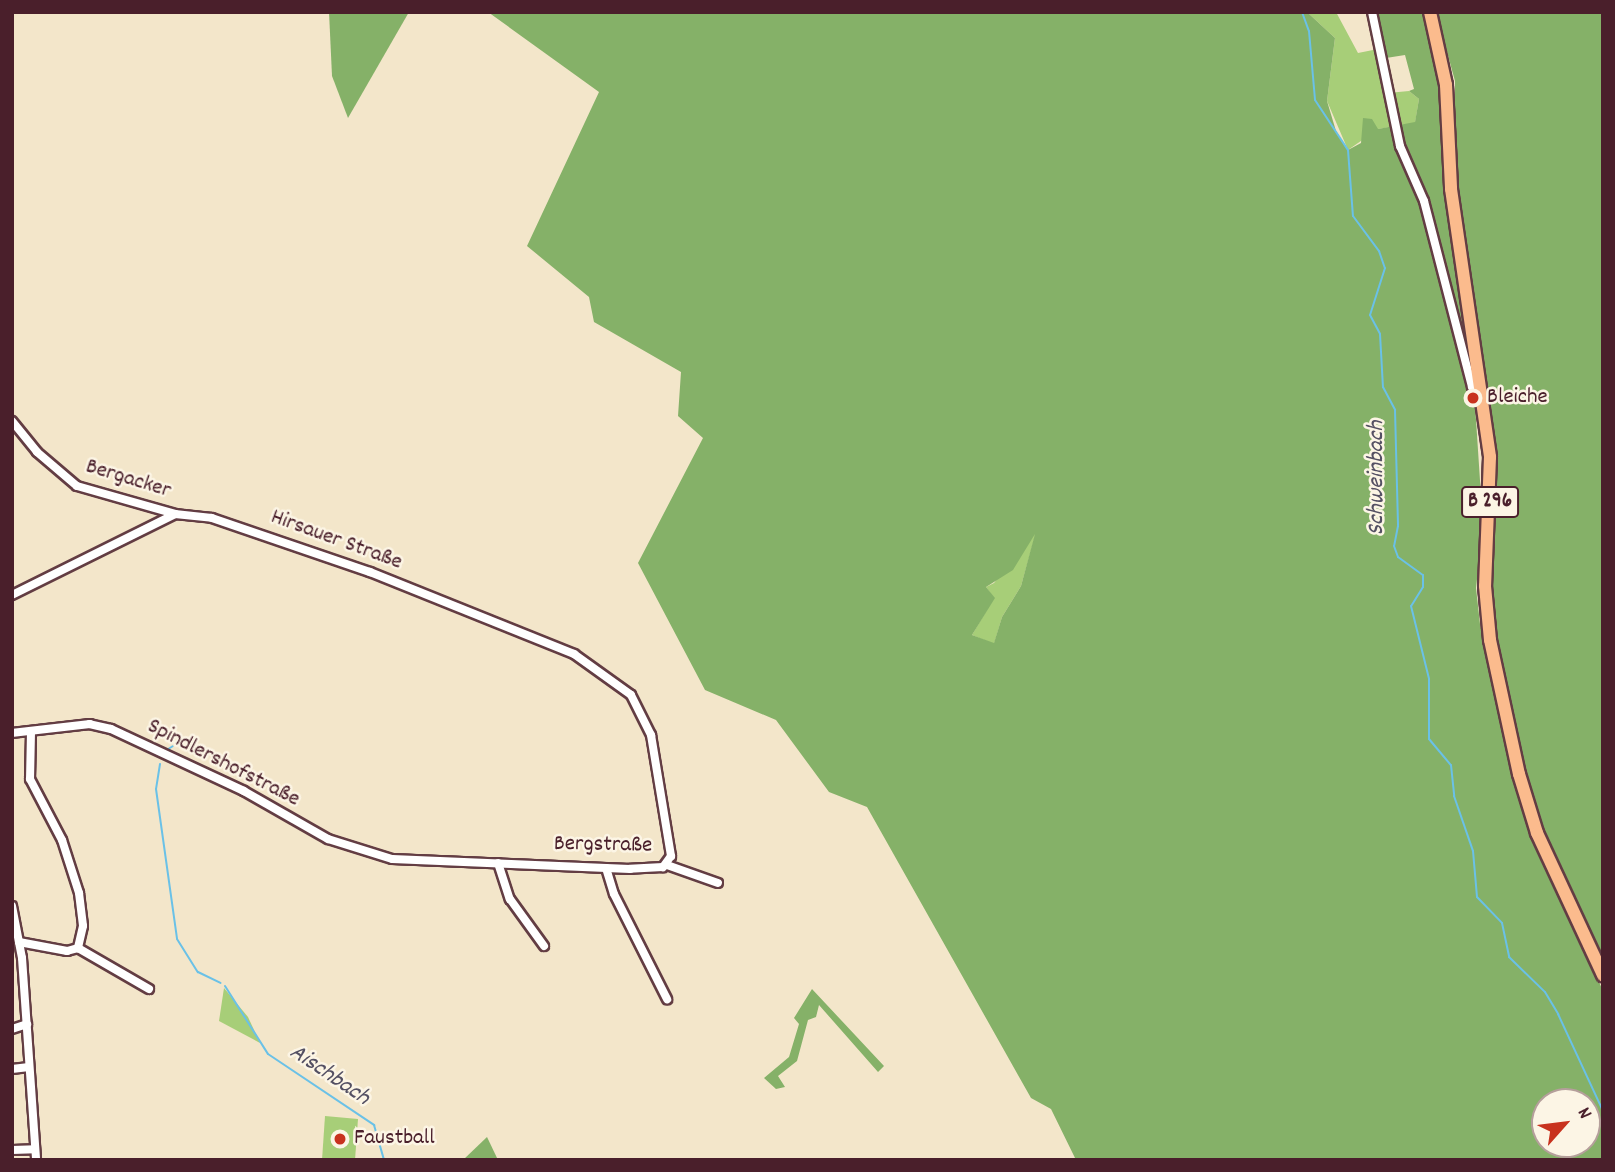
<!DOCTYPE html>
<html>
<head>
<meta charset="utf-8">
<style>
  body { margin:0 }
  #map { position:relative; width:1615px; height:1172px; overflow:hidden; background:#f3e6ca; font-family:Dekko,sans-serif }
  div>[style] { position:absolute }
  .green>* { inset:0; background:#a7ce78 }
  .forest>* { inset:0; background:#85b168 }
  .stream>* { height:2px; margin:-1px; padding:0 1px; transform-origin:1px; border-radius:1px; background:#6ac1e7 }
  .roads { filter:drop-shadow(2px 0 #633d43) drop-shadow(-2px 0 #633d43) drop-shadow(0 2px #633d43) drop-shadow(0 -2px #633d43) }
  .minor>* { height:8px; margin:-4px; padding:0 4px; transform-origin:4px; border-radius:4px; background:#fff }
  .primary>* { height:12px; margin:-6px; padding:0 6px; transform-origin:6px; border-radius:6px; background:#fbbb8d }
  .dots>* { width:19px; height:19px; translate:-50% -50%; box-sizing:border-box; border:4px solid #fcf5e5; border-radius:50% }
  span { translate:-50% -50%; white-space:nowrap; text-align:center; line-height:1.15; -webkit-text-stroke:5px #fcf5e5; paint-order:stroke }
  .shield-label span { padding:2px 5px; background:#fcf5e5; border:2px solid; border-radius:5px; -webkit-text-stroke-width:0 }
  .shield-label { font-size:21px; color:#4a1f2b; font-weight:700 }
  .poi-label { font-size:23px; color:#4a1f2b }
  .left { translate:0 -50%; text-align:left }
  .street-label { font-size:23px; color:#4a1f2b }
  .water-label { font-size:24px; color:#545063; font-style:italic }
  .frame { position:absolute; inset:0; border:14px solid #4a1f2b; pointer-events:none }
  .north { position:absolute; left:1531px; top:1088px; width:70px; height:70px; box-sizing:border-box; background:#fcf5e5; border:2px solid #b59f9b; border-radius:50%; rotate:62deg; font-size:19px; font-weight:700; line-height:28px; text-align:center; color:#4a1f2b }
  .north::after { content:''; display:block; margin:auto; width:24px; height:32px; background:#c8321e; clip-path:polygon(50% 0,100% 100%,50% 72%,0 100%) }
</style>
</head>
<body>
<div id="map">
  <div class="green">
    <div style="clip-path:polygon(1307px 12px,1336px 12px,1358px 53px,1378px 49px,1388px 93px,1409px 91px,1419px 99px,1415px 123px,1378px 129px,1348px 150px,1327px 101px,1335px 38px)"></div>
    <div style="clip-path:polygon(1037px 529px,1021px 586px,1002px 617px,994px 644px,972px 635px,994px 598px,986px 587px,994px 583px)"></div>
    <div style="clip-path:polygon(224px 988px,248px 1017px,260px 1043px,219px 1021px)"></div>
    <div style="clip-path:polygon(325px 1116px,358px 1119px,355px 1160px,322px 1160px)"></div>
  </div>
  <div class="forest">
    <div style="clip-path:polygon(329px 12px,409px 12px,348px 118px,332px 76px)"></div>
    <div style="clip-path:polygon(evenodd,488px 12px,1307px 12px,1335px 38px,1327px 101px,1336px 131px,1348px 150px,1361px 143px,1363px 118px,1372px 119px,1378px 129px,1415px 122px,1419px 99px,1409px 91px,1414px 89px,1405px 55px,1386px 58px,1377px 12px,1425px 12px,1441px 95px,1442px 156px,1473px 374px,1483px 526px,1476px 588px,1480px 624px,1520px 802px,1603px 991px,1603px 1160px,1076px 1160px,1051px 1109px,1031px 1098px,867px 807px,829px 792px,776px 720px,705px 690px,638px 563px,703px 438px,678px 416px,681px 372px,594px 322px,589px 297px,527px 246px,599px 92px,488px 12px,1035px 534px,1021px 586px,1002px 617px,994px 643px,972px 635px,995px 598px,986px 587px,1013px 570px,1035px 534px,488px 12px,1545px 1102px,1587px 1102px,1587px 1144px,1545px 1144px,1545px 1102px)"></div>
    <div style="clip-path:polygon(1436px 12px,1603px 12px,1603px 961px,1548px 846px,1528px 784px,1494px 629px,1491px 581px,1496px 463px,1455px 173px,1455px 81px)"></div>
    <div style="clip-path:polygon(812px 989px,884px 1066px,878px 1072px,819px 1005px,816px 1017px,808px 1020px,797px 1061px,778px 1076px,785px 1087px,776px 1089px,764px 1078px,789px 1057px,799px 1024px,794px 1018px)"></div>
    <div style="clip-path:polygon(487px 1137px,498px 1160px,463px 1160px)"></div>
  </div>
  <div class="stream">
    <div style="left:1302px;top:12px;width:20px;rotate:70deg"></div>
    <div style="left:1309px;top:31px;width:69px;rotate:85deg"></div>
    <div style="left:1315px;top:100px;width:60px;rotate:56.6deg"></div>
    <div style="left:1348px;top:150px;width:66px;rotate:85.7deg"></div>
    <div style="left:1353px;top:216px;width:44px;rotate:53.4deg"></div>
    <div style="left:1379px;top:251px;width:18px;rotate:71deg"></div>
    <div style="left:1385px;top:268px;width:49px;rotate:107.7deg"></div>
    <div style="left:1370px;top:315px;width:21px;rotate:62deg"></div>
    <div style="left:1380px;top:334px;width:53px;rotate:86.8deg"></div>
    <div style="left:1383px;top:387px;width:26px;rotate:62deg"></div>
    <div style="left:1395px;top:410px;width:116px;rotate:88.5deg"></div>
    <div style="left:1398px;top:526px;width:20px;rotate:101deg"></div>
    <div style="left:1394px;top:546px;width:12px;rotate:70deg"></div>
    <div style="left:1398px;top:557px;width:31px;rotate:36deg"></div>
    <div style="left:1423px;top:575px;width:12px;rotate:90deg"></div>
    <div style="left:1423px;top:587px;width:22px;rotate:122deg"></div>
    <div style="left:1411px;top:606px;width:75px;rotate:76.1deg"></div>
    <div style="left:1429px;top:679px;width:60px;rotate:90deg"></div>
    <div style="left:1429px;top:739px;width:34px;rotate:50deg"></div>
    <div style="left:1451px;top:765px;width:31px;rotate:84deg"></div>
    <div style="left:1454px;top:796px;width:58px;rotate:70.9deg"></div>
    <div style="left:1473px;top:851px;width:46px;rotate:85deg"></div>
    <div style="left:1477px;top:897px;width:36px;rotate:46deg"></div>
    <div style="left:1502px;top:923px;width:35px;rotate:78deg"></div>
    <div style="left:1509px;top:957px;width:50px;rotate:44.2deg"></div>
    <div style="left:1545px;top:992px;width:26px;rotate:59deg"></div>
    <div style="left:1558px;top:1014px;width:107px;rotate:65.1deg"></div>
    <div style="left:113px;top:492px;width:33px;rotate:16deg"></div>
    <div style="left:165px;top:751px;width:9px;rotate:-32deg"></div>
    <div style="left:160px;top:764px;width:25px;rotate:99deg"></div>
    <div style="left:156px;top:789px;width:151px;rotate:82deg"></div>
    <div style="left:177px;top:939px;width:39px;rotate:58deg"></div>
    <div style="left:198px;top:972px;width:25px;rotate:26deg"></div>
    <div style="left:225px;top:986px;width:80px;rotate:57.7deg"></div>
    <div style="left:268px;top:1054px;width:128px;rotate:33.8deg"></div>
    <div style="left:374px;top:1125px;width:36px;rotate:74deg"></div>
  </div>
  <div class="roads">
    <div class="minor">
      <div style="left:1372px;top:12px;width:137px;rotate:78.2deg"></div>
      <div style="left:1400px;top:146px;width:60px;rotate:66.4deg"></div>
      <div style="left:1424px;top:201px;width:192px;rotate:75.5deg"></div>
      <div style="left:1472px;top:387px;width:10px;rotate:37deg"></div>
      <div style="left:12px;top:421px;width:40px;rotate:51deg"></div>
      <div style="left:37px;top:452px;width:52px;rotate:40.4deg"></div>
      <div style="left:77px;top:486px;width:102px;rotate:15.9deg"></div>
      <div style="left:12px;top:595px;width:182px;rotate:-26.4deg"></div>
      <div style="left:175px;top:514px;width:37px;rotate:6deg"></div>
      <div style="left:212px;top:518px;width:167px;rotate:18.9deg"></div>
      <div style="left:370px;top:572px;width:220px;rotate:21.9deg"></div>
      <div style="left:574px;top:654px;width:70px;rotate:35.7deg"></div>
      <div style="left:631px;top:695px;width:45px;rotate:63.4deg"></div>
      <div style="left:651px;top:735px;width:123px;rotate:80.6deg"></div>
      <div style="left:671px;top:856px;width:14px;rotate:126deg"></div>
      <div style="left:663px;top:867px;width:33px;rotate:177deg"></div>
      <div style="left:630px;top:869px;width:238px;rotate:-177.6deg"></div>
      <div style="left:392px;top:859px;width:67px;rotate:-162.6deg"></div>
      <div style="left:328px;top:839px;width:97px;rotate:-150.3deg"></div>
      <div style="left:244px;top:791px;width:147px;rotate:-155deg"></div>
      <div style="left:111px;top:729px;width:22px;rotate:-167deg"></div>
      <div style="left:90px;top:724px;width:79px;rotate:173.4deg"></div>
      <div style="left:31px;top:732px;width:47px;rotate:91.2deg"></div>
      <div style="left:30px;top:779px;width:69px;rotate:62.3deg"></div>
      <div style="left:62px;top:840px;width:56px;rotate:72.2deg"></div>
      <div style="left:79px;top:893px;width:33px;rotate:83deg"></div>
      <div style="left:83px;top:926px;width:23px;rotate:103deg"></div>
      <div style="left:498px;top:863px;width:38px;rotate:72deg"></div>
      <div style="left:510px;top:899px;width:58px;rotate:54.1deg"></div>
      <div style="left:667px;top:865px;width:54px;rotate:19.4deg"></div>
      <div style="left:606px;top:868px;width:27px;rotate:73deg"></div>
      <div style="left:614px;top:894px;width:118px;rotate:63.2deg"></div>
      <div style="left:12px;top:906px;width:53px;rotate:79.1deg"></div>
      <div style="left:22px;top:958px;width:202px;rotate:86deg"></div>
      <div style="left:19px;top:942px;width:49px;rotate:10.6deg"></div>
      <div style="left:67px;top:951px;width:11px;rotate:-15deg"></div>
      <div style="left:78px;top:948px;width:82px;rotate:30deg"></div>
      <div style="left:12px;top:1029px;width:16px;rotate:-18deg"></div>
      <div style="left:12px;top:1069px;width:17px;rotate:-7deg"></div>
      <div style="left:12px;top:1150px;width:23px;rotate:-2deg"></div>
    </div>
    <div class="primary">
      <div style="left:1430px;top:12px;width:75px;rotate:77.6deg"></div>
      <div style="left:1446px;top:85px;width:104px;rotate:87.2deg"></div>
      <div style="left:1451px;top:189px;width:271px;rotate:81.7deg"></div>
      <div style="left:1490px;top:457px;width:129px;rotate:92.2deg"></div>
      <div style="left:1485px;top:586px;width:54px;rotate:84.7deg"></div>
      <div style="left:1490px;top:640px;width:137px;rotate:77.8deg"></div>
      <div style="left:1519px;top:774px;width:62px;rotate:73deg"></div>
      <div style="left:1537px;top:833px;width:157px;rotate:65.1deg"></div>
    </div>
  </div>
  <div class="dots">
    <div style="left:1473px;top:398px;background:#c8321e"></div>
    <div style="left:340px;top:1139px;background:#c8321e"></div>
  </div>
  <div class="shield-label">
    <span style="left:1490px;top:502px">B 296</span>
  </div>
  <div class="poi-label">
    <span class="left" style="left:1487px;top:398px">Bleiche</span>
    <span class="left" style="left:354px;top:1139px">Faustball</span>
  </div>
  <div class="street-label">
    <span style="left:128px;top:480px;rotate:17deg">Bergacker</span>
    <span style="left:336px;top:541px;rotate:20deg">Hirsauer Straße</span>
    <span style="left:223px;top:764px;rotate:27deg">Spindlershofstraße</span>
    <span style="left:603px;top:846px;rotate:1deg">Bergstraße</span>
  </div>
  <div class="water-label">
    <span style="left:1378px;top:478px;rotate:-90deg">Schweinbach</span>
    <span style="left:329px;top:1076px;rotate:34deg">Aischbach</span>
  </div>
  <div class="frame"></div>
  <div class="north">N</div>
</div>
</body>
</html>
